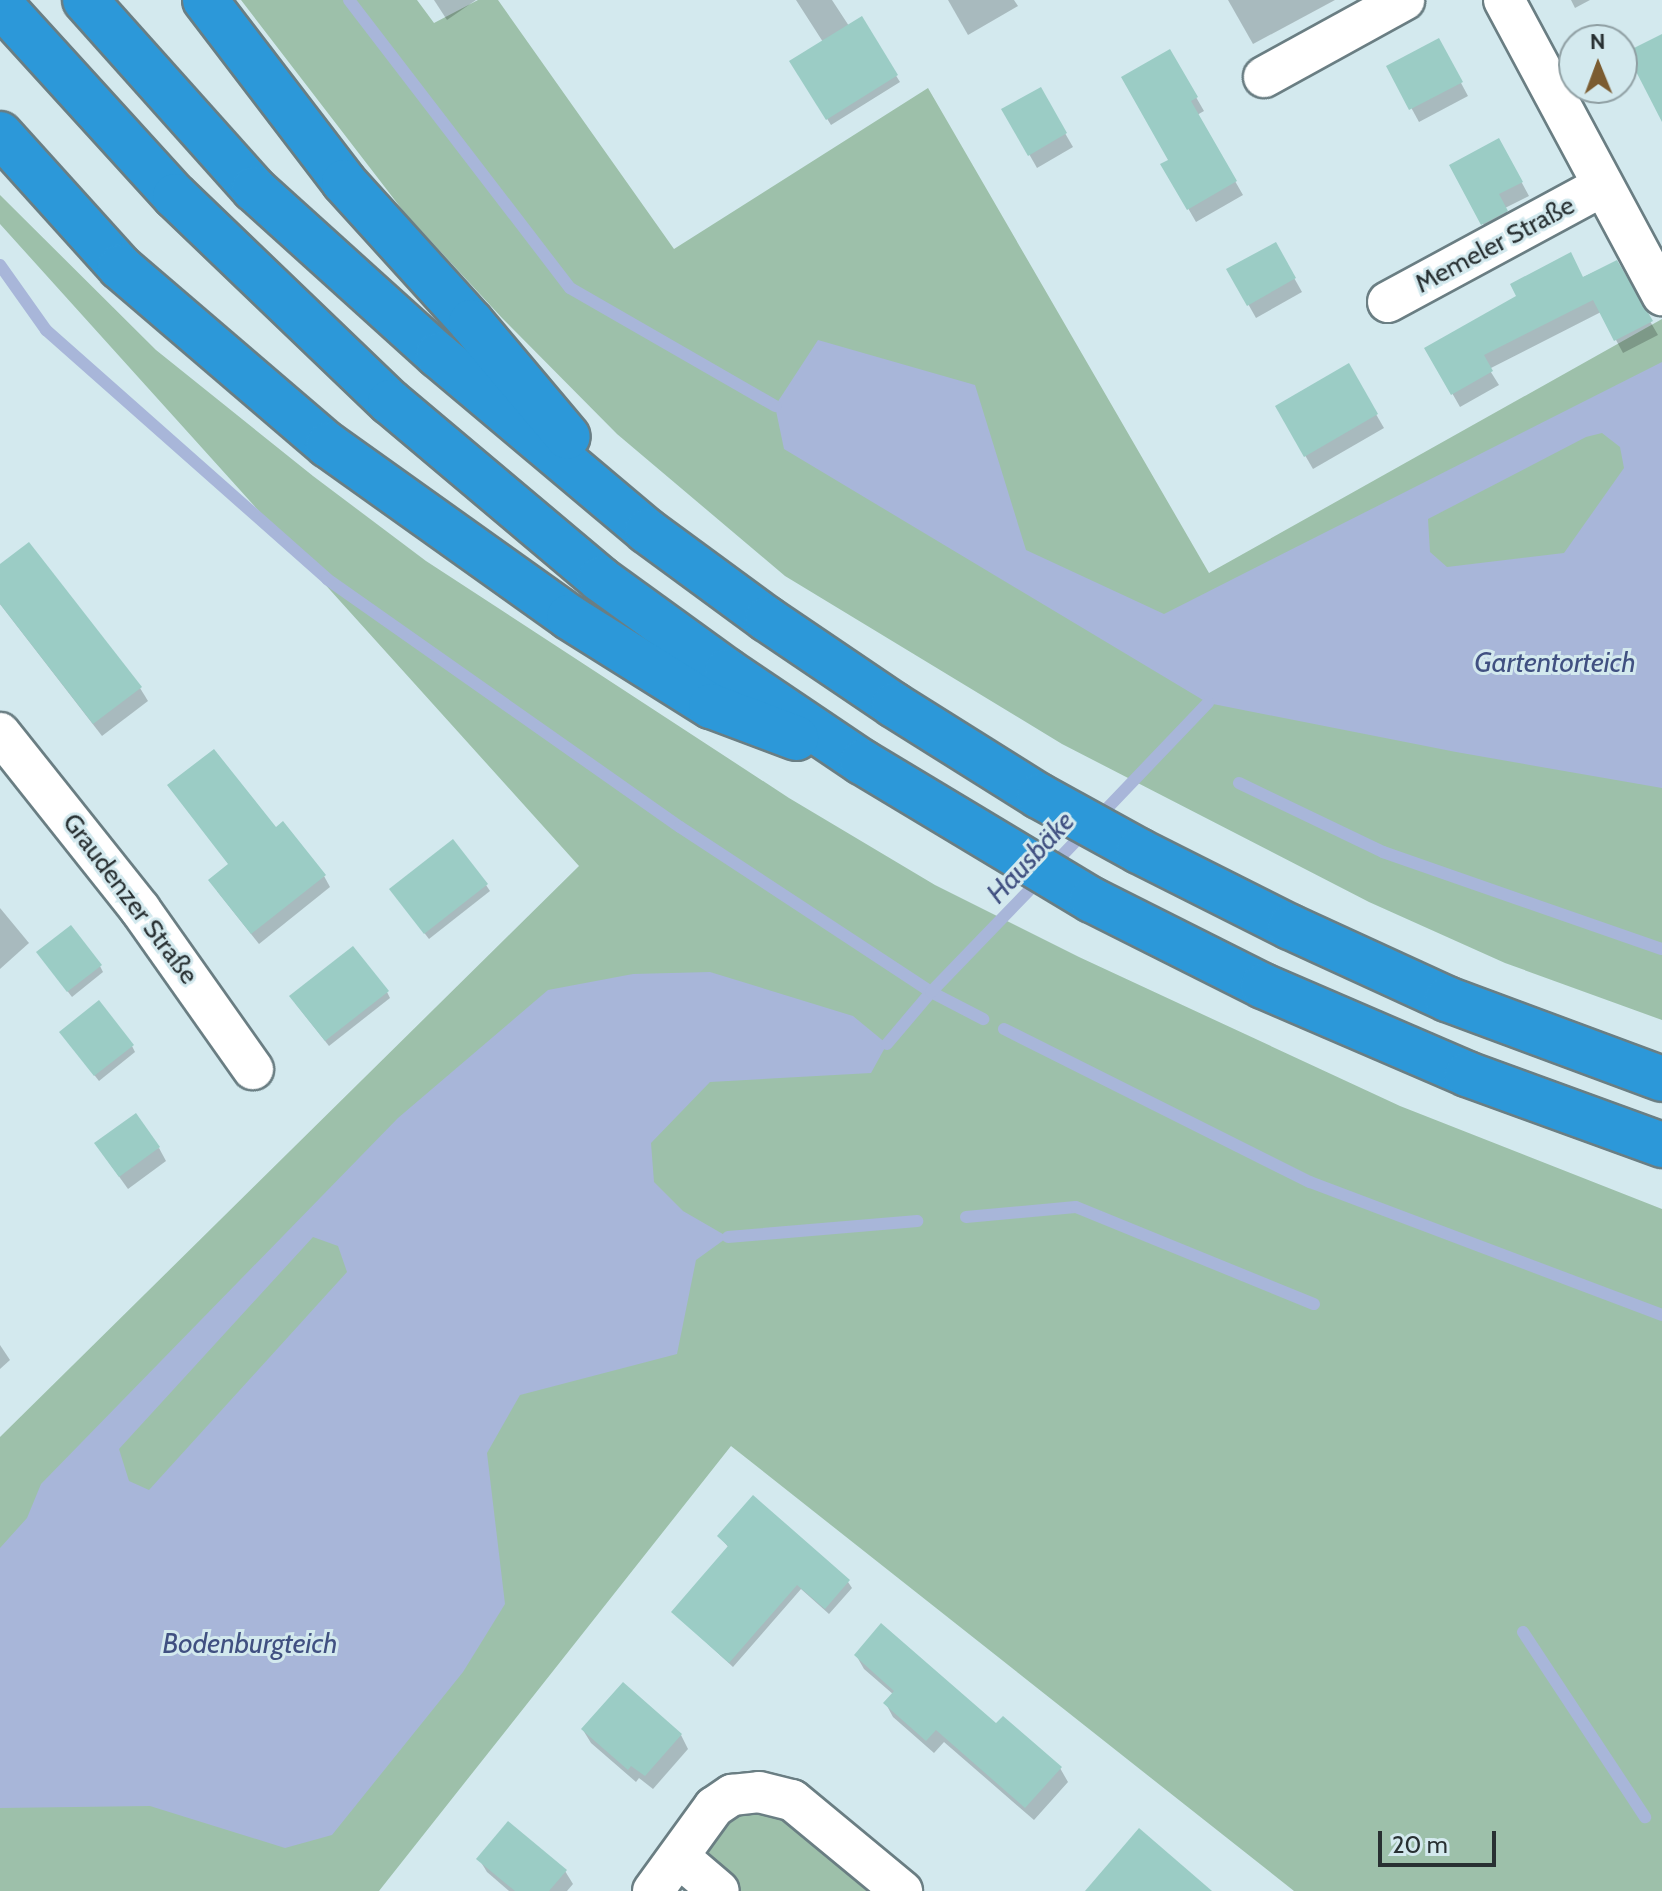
<!DOCTYPE html>
<html>
<head>
<meta charset="utf-8">
<style>
  body { margin:0 }
  #map { position:relative; width:1662px; height:1891px; overflow:hidden; background:#d3e9ee; font-family:Cabin,sans-serif }
  div>[style] { position:absolute }
  .green>* { inset:0; background:#9dc0aa }
  .water>* { inset:0; background:#a8b6d9 }
  .shadow>* { inset:0; background:#0003 }
  .stream>* { height:12px; margin:-6px; padding:0 6px; transform-origin:6px; border-radius:6px; background:#a8b6d9 }
  .building>* { inset:0; background:#9bccc5 }
  .roads { filter:drop-shadow(2px 0 #6a7e83) drop-shadow(-2px 0 #6a7e83) drop-shadow(0 2px #6a7e83) drop-shadow(0 -2px #6a7e83) }
  .minor>* { height:40px; margin:-20px; padding:0 20px; transform-origin:20px; border-radius:20px; background:#fff }
  .motorway>* { height:44px; margin:-22px; padding:0 22px; transform-origin:22px; border-radius:22px; background:#2c98d9 }
  span { translate:-50% -50%; white-space:nowrap; text-align:center; line-height:1.15; -webkit-text-stroke:6px #d3e9ee; paint-order:stroke }
  .street-label { font-size:26px; color:#283032 }
  .water-label { font-size:28px; color:#405081; font-style:italic }
  .north { position:absolute; left:1558px; top:24px; width:80px; height:80px; box-sizing:border-box; background:#d3e9ee; border:2px solid #8f9fa3; border-radius:50%; rotate:359deg; font-size:22px; font-weight:700; line-height:32px; text-align:center; color:#283032 }
  .north::after { content:''; display:block; margin:auto; width:28px; height:36px; background:#7b5c31; clip-path:polygon(50% 0,100% 100%,50% 72%,0 100%) }
  .scale { position:absolute; left:1378px; top:1831px; width:118px; height:36px; box-sizing:border-box; border:4px solid #283032; border-top:0; padding-left:10px; font-size:24px; line-height:28px; white-space:nowrap; color:#283032; -webkit-text-stroke:6px #d3e9ee; paint-order:stroke }
</style>
</head>
<body>
<div id="map">
  <div class="green">
    <div style="clip-path:polygon(241px 0,417px 0,434px 23px,478px 0,498px 0,674px 249px,928px 88px,1209px 573px,1662px 319px,1662px 1020px,1505px 963px,1369px 902px,1062px 744px,785px 576px,617px 434px,502px 318px,404px 212px)"></div>
    <div style="clip-path:polygon(0 195px,156px 350px,313px 476px,426px 561px,789px 798px,935px 885px,1079px 957px,1400px 1106px,1662px 1209px,1662px 1891px,1294px 1891px,731px 1446px,379px 1891px,0 1891px,0 1437px,579px 866px,0 224px)"></div>
    <div style="clip-path:polygon(759px 1792px,902px 1891px,719px 1891px,679px 1857px)"></div>
  </div>
  <div class="water">
    <div style="clip-path:polygon(evenodd,818px 340px,975px 385px,1026px 550px,1164px 614px,1662px 362px,1662px 788px,1456px 752px,1208px 703px,784px 449px,775px 406px,818px 340px,1602px 433px,1620px 447px,1624px 468px,1564px 553px,1447px 567px,1430px 552px,1428px 519px,1586px 437px,1602px 433px)"></div>
    <div style="clip-path:polygon(evenodd,710px 972px,853px 1016px,887px 1044px,871px 1073px,710px 1082px,651px 1143px,654px 1182px,683px 1211px,728px 1237px,696px 1260px,677px 1354px,520px 1395px,487px 1453px,505px 1604px,463px 1672px,332px 1835px,285px 1848px,150px 1806px,0 1808px,0 1548px,27px 1518px,41px 1484px,398px 1118px,548px 990px,633px 974px,710px 972px,313px 1237px,338px 1246px,347px 1272px,149px 1490px,129px 1481px,119px 1449px,313px 1237px)"></div>
  </div>
  <div class="shadow">
    <div style="clip-path:polygon(434px 0,476px 0,447px 20px)"></div>
    <div style="clip-path:polygon(796px 0,832px 0,849px 26px,861px 19px,900px 82px,831px 125px,792px 62px,823px 42px)"></div>
    <div style="clip-path:polygon(948px 0,1014px 0,1018px 6px,968px 35px)"></div>
    <div style="clip-path:polygon(1228px 0,1335px 0,1253px 44px)"></div>
    <div style="clip-path:polygon(1571px 0,1590px 0,1575px 8px)"></div>
    <div style="clip-path:polygon(1438px 40px,1468px 96px,1419px 122px,1389px 67px)"></div>
    <div style="clip-path:polygon(1170px 52px,1204px 111px,1197px 115px,1243px 195px,1196px 222px,1163px 165px,1171px 160px)"></div>
    <div style="clip-path:polygon(1040px 90px,1073px 147px,1037px 168px,1004px 110px)"></div>
    <div style="clip-path:polygon(1499px 140px,1529px 196px,1505px 208px,1514px 225px,1491px 238px,1451px 166px)"></div>
    <div style="clip-path:polygon(1275px 244px,1302px 292px,1256px 318px,1229px 270px)"></div>
    <div style="clip-path:polygon(1616px 262px,1658px 335px,1623px 353px,1601px 312px,1489px 369px,1499px 385px,1460px 407px,1427px 349px)"></div>
    <div style="clip-path:polygon(1348px 366px,1384px 428px,1313px 469px,1277px 407px)"></div>
    <div style="clip-path:polygon(0 567px,140px 688px,148px 701px,102px 736px,0 604px)"></div>
    <div style="clip-path:polygon(275px 830px,324px 876px,330px 887px,259px 944px,217px 891px,230px 866px)"></div>
    <div style="clip-path:polygon(486px 885px,490px 891px,429px 939px,395px 895px)"></div>
    <div style="clip-path:polygon(0 908px,29px 943px,0 969px)"></div>
    <div style="clip-path:polygon(42px 958px,100px 966px,103px 972px,72px 997px)"></div>
    <div style="clip-path:polygon(387px 992px,390px 998px,329px 1046px,295px 1003px)"></div>
    <div style="clip-path:polygon(65px 1038px,132px 1046px,135px 1052px,99px 1081px)"></div>
    <div style="clip-path:polygon(159px 1148px,166px 1161px,128px 1189px,105px 1157px)"></div>
    <div style="clip-path:polygon(0 1345px,10px 1360px,0 1369px)"></div>
    <div style="clip-path:polygon(720px 1537px,848px 1582px,852px 1588px,829px 1614px,801px 1589px,733px 1667px,673px 1612px,729px 1548px)"></div>
    <div style="clip-path:polygon(856px 1655px,997px 1726px,1060px 1768px,1068px 1782px,1034px 1820px,944px 1742px,934px 1753px,893px 1717px,886px 1704px,894px 1695px,864px 1669px)"></div>
    <div style="clip-path:polygon(583px 1730px,681px 1735px,688px 1749px,653px 1789px,639px 1778px,636px 1782px,591px 1743px)"></div>
    <div style="clip-path:polygon(479px 1859px,565px 1871px,573px 1884px,567px 1891px,509px 1891px,487px 1872px)"></div>
  </div>
  <div class="stream">
    <div style="left:349px;top:0;width:363px;rotate:52.5deg"></div>
    <div style="left:570px;top:288px;width:237px;rotate:29.9deg"></div>
    <div style="left:0;top:265px;width:80px;rotate:54.7deg"></div>
    <div style="left:46px;top:330px;width:375px;rotate:41.5deg"></div>
    <div style="left:327px;top:579px;width:431px;rotate:35.1deg"></div>
    <div style="left:680px;top:827px;width:300px;rotate:33.3deg"></div>
    <div style="left:931px;top:992px;width:59px;rotate:27.4deg"></div>
    <div style="left:1239px;top:783px;width:160px;rotate:25.6deg"></div>
    <div style="left:1383px;top:852px;width:295px;rotate:19.2deg"></div>
    <div style="left:1052px;top:866px;width:226px;rotate:-46.3deg"></div>
    <div style="left:1004px;top:1029px;width:342px;rotate:26.6deg"></div>
    <div style="left:1310px;top:1182px;width:376px;rotate:20.7deg"></div>
    <div style="left:887px;top:1044px;width:68px;rotate:-49.8deg"></div>
    <div style="left:931px;top:992px;width:157px;rotate:-46deg"></div>
    <div style="left:966px;top:1217px;width:110px;rotate:-5.2deg"></div>
    <div style="left:1076px;top:1207px;width:257px;rotate:22.2deg"></div>
    <div style="left:728px;top:1237px;width:190px;rotate:-4.8deg"></div>
    <div style="left:1523px;top:1632px;width:222px;rotate:56.6deg"></div>
  </div>
  <div class="building">
    <div style="clip-path:polygon(862px 16px,898px 75px,826px 120px,789px 61px)"></div>
    <div style="clip-path:polygon(1662px 34px,1662px 122px,1626px 52px)"></div>
    <div style="clip-path:polygon(1439px 38px,1463px 82px,1409px 110px,1386px 66px)"></div>
    <div style="clip-path:polygon(1170px 49px,1198px 97px,1191px 101px,1237px 181px,1187px 210px,1160px 164px,1168px 160px,1121px 77px)"></div>
    <div style="clip-path:polygon(1041px 87px,1067px 133px,1028px 156px,1001px 109px)"></div>
    <div style="clip-path:polygon(1499px 138px,1523px 182px,1499px 194px,1508px 211px,1481px 225px,1449px 165px)"></div>
    <div style="clip-path:polygon(1276px 242px,1296px 278px,1247px 306px,1226px 269px)"></div>
    <div style="clip-path:polygon(1571px 252px,1583px 277px,1617px 260px,1653px 321px,1614px 341px,1593px 300px,1484px 355px,1493px 371px,1451px 395px,1424px 348px,1516px 296px,1510px 284px)"></div>
    <div style="clip-path:polygon(1349px 363px,1378px 414px,1304px 457px,1275px 406px)"></div>
    <div style="clip-path:polygon(29px 542px,142px 687px,93px 724px,0 604px,0 564px)"></div>
    <div style="clip-path:polygon(214px 749px,276px 827px,283px 821px,326px 875px,251px 934px,208px 880px,228px 864px,167px 785px)"></div>
    <div style="clip-path:polygon(453px 839px,488px 884px,424px 934px,389px 889px)"></div>
    <div style="clip-path:polygon(71px 925px,102px 965px,67px 992px,36px 952px)"></div>
    <div style="clip-path:polygon(353px 946px,389px 991px,325px 1041px,289px 996px)"></div>
    <div style="clip-path:polygon(99px 1000px,134px 1045px,94px 1076px,59px 1032px)"></div>
    <div style="clip-path:polygon(136px 1113px,160px 1147px,119px 1177px,94px 1143px)"></div>
    <div style="clip-path:polygon(753px 1495px,850px 1580px,825px 1609px,797px 1585px,729px 1663px,671px 1612px,728px 1546px,717px 1536px)"></div>
    <div style="clip-path:polygon(881px 1623px,996px 1723px,1003px 1716px,1062px 1767px,1025px 1808px,936px 1730px,926px 1741px,883px 1703px,894px 1691px,854px 1655px)"></div>
    <div style="clip-path:polygon(623px 1682px,682px 1734px,645px 1776px,631px 1766px,628px 1770px,581px 1729px)"></div>
    <div style="clip-path:polygon(508px 1821px,567px 1870px,549px 1891px,515px 1891px,476px 1859px)"></div>
    <div style="clip-path:polygon(1139px 1828px,1212px 1891px,1085px 1891px)"></div>
  </div>
  <div class="roads">
    <div class="minor">
      <div style="left:1504px;top:0;width:335px;rotate:61.8deg"></div>
      <div style="left:1264px;top:77px;width:160px;rotate:-28.8deg"></div>
      <div style="left:1388px;top:302px;width:242px;rotate:-28.4deg"></div>
      <div style="left:0;top:733px;width:225px;rotate:51.5deg"></div>
      <div style="left:140px;top:909px;width:196px;rotate:54.8deg"></div>
      <div style="left:679px;top:1857px;width:52px;rotate:40.4deg"></div>
      <div style="left:653px;top:1891px;width:104px;rotate:-54deg"></div>
      <div style="left:714px;top:1807px;width:22px;rotate:-34deg"></div>
      <div style="left:732px;top:1795px;width:27px;rotate:-6deg"></div>
      <div style="left:759px;top:1792px;width:34px;rotate:14deg"></div>
      <div style="left:792px;top:1800px;width:143px;rotate:39.6deg"></div>
    </div>
    <div class="motorway">
      <div style="left:85px;top:0;width:254px;rotate:48.2deg"></div>
      <div style="left:254px;top:189px;width:248px;rotate:42.1deg"></div>
      <div style="left:438px;top:355px;width:273px;rotate:40.1deg"></div>
      <div style="left:647px;top:531px;width:149px;rotate:36.3deg"></div>
      <div style="left:767px;top:619px;width:153px;rotate:34.1deg"></div>
      <div style="left:894px;top:705px;width:171px;rotate:32.1deg"></div>
      <div style="left:1039px;top:796px;width:114px;rotate:28.8deg"></div>
      <div style="left:1139px;top:851px;width:169px;rotate:26.7deg"></div>
      <div style="left:1290px;top:927px;width:173px;rotate:24.6deg"></div>
      <div style="left:1447px;top:999px;width:229px;rotate:20.4deg"></div>
      <div style="left:205px;top:0;width:229px;rotate:52.6deg"></div>
      <div style="left:344px;top:182px;width:189px;rotate:47.8deg"></div>
      <div style="left:471px;top:322px;width:150px;rotate:49.9deg"></div>
      <div style="left:0;top:4px;width:260px;rotate:47.7deg"></div>
      <div style="left:175px;top:196px;width:298px;rotate:43.8deg"></div>
      <div style="left:390px;top:402px;width:275px;rotate:40.1deg"></div>
      <div style="left:600px;top:579px;width:157px;rotate:35.9deg"></div>
      <div style="left:727px;top:671px;width:163px;rotate:34deg"></div>
      <div style="left:862px;top:762px;width:268px;rotate:31deg"></div>
      <div style="left:1092px;top:900px;width:191px;rotate:26.7deg"></div>
      <div style="left:1263px;top:986px;width:222px;rotate:23.3deg"></div>
      <div style="left:1467px;top:1074px;width:208px;rotate:20deg"></div>
      <div style="left:0;top:134px;width:179px;rotate:47.9deg"></div>
      <div style="left:120px;top:267px;width:274px;rotate:40.6deg"></div>
      <div style="left:328px;top:445px;width:296px;rotate:35.5deg"></div>
      <div style="left:569px;top:617px;width:168px;rotate:32.1deg"></div>
      <div style="left:711px;top:706px;width:91px;rotate:20.6deg"></div>
    </div>
  </div>
  <div class="street-label">
    <span style="left:1495px;top:245px;rotate:-28deg">Memeler Straße</span>
    <span style="left:130px;top:899px;rotate:53deg">Graudenzer Straße</span>
  </div>
  <div class="water-label">
    <span style="left:1555px;top:662px">Gartentorteich</span>
    <span style="left:1030px;top:857px;rotate:-47deg">Hausbäke</span>
    <span style="left:250px;top:1643px">Bodenburgteich</span>
  </div>
  <div class="north">N</div>
  <div class="scale">20 m</div>
</div>
</body>
</html>
